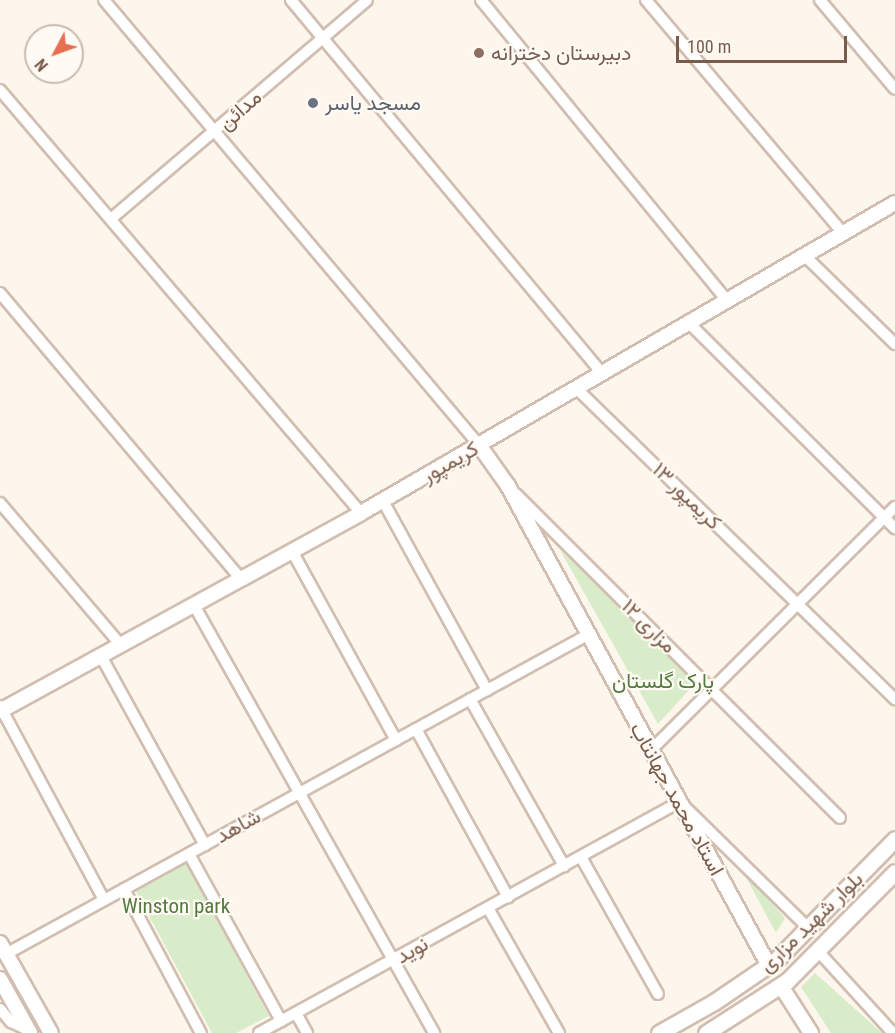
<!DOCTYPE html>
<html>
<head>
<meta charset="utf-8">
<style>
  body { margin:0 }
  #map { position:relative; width:895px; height:1033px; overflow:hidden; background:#fdf6ec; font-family:"Roboto Condensed",Vazirmatn,sans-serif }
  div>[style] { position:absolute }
  .green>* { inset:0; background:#d8ecc9 }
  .roads { filter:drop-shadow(2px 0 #d1beb0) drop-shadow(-2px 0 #d1beb0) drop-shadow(0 2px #d1beb0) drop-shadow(0 -2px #d1beb0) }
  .minor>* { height:10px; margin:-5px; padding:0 5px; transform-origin:5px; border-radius:5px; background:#fff }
  .tertiary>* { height:14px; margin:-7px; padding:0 7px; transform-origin:7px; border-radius:7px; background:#fff }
  .secondary>* { height:15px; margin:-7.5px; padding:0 7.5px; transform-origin:7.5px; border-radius:7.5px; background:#fff }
  .dots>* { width:16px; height:16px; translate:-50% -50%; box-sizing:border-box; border:3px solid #fffaf3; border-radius:50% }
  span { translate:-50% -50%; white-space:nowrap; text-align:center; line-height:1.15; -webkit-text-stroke:4.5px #fffaf3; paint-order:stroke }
  .education-label { font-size:21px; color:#785e54 }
  .left { translate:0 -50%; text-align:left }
  .worship-label { font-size:21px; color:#5b616d }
  .street-label { font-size:21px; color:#7a5c4d }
  .park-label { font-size:21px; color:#537a41 }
  .north { position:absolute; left:24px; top:24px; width:60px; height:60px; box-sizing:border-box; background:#fffaf3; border:2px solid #cabbb1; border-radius:50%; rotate:229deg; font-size:16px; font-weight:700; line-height:24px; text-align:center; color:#7a5c4d }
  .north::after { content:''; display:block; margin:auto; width:21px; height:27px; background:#e76f51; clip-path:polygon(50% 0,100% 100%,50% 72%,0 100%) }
  .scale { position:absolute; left:676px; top:36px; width:171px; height:27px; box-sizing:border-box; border:3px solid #7a5c4d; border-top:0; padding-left:8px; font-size:18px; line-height:21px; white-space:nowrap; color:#7a5c4d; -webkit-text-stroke:4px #fffaf3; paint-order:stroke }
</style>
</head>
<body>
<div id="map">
  <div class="green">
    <div style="clip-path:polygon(560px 550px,699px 679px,658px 724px)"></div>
    <div style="clip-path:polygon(186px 862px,269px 1016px,236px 1033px,212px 1033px,135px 890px)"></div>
    <div style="clip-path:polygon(742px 870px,785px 918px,776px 933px)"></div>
    <div style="clip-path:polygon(815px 973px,882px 1033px,831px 1033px,801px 987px)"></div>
  </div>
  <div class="roads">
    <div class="minor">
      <div style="left:104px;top:0;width:582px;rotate:49.88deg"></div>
      <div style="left:291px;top:0;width:486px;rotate:50.2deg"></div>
      <div style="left:481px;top:0;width:389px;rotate:50.7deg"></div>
      <div style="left:646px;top:0;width:305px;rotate:49.8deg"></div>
      <div style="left:820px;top:0;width:116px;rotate:49.9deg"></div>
      <div style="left:0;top:90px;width:556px;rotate:49.52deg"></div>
      <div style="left:112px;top:218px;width:335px;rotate:-40.5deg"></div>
      <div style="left:805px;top:256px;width:126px;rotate:44.4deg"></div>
      <div style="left:0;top:293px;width:374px;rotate:49.9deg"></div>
      <div style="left:689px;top:323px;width:291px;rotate:44.9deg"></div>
      <div style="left:576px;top:388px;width:446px;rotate:44.3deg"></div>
      <div style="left:516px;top:494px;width:458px;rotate:45deg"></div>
      <div style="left:383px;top:501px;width:216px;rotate:61.2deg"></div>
      <div style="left:0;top:503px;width:187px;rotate:49.6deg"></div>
      <div style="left:292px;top:551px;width:216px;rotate:61.2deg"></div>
      <div style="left:194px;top:605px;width:491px;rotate:60.7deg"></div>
      <div style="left:101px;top:656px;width:216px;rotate:61.2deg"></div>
      <div style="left:470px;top:699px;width:192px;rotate:60.6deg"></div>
      <div style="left:0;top:706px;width:220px;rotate:61.8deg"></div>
      <div style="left:416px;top:729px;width:192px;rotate:61.3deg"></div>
      <div style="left:650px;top:751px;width:346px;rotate:-44.9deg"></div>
      <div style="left:189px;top:854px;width:191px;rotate:61.1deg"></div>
      <div style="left:581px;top:857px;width:157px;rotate:60.7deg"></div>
      <div style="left:124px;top:889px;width:163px;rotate:61.9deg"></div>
      <div style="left:488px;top:908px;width:144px;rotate:60.4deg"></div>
      <div style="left:818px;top:951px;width:111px;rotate:47.6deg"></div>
      <div style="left:6px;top:954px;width:665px;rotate:-28.76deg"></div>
      <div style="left:0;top:1009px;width:17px;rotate:50deg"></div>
      <div style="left:11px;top:1022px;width:19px;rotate:25deg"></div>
      <div style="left:296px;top:1013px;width:23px;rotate:61deg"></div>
      <div style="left:259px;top:1033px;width:480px;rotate:-28.8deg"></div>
      <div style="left:680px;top:802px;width:178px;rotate:44.5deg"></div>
    </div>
    <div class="tertiary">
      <div style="left:479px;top:445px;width:50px;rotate:54.7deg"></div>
      <div style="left:508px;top:486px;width:546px;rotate:61.46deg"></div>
      <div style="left:0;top:711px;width:412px;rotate:-28.7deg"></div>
      <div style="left:361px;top:513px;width:617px;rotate:-30.14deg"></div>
      <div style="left:0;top:943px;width:103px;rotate:60.5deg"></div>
      <div style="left:0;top:979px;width:62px;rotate:60.9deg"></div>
      <div style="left:781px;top:986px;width:56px;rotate:57.4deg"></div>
    </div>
    <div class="secondary">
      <div style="left:659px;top:1033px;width:63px;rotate:-29.4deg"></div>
      <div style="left:714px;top:1002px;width:76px;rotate:-34.3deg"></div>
      <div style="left:777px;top:959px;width:168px;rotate:-45.5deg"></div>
      <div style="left:706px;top:1033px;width:96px;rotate:-32.7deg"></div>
      <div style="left:787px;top:981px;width:153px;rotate:-45.3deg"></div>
    </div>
  </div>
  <div class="dots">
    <div style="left:479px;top:53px;background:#8d6e63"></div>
    <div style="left:313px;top:103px;background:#6b7280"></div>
  </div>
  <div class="education-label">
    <span class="left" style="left:491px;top:53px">دبیرستان دخترانه</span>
  </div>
  <div class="worship-label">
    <span class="left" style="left:325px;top:103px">مسجد یاسر</span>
  </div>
  <div class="street-label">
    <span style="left:240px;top:110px;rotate:-41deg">مدائن</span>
    <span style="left:450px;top:462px;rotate:-30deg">کریمپور</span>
    <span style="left:687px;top:496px;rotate:44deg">کریمپور ۱۳</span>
    <span style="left:649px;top:626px;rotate:45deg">مزاری ۱۲</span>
    <span style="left:677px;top:799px;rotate:61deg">استاد محمد جهانتاب</span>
    <span style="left:238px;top:826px;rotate:-29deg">شاهد</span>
    <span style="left:811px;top:922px;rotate:-44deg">بلوار شهید مزاری</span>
    <span style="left:412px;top:950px;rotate:-29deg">نوید</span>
  </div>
  <div class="park-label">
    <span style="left:663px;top:681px">پارک گلستان</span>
    <span style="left:176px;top:906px">Winston park</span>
  </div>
  <div class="north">N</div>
  <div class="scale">100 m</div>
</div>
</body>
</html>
